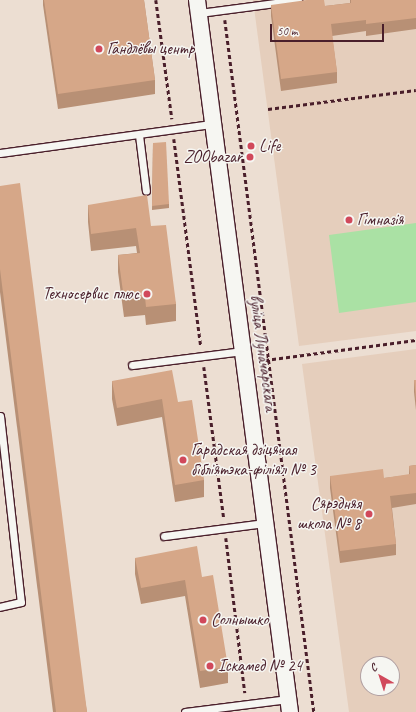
<!DOCTYPE html>
<html>
<head>
<meta charset="utf-8">
<style>
  body { margin:0 }
  #map { position:relative; width:416px; height:712px; overflow:hidden; background:#ecded2; font-family:Caveat,sans-serif }
  div>[style] { position:absolute }
  .built>* { inset:0; background:#e5cebc }
  .green>* { inset:0; background:#aae1a4 }
  .path>* { height:2.5px; margin-top:-1.25px; transform-origin:0; background:repeating-linear-gradient(90deg,#4a1f2b 0 4px,transparent 0 7px) }
  .roads { filter:drop-shadow(1px 0 #4a1f2b) drop-shadow(-1px 0 #4a1f2b) drop-shadow(0 1px #4a1f2b) drop-shadow(0 -1px #4a1f2b) }
  .service>* { height:7px; margin:-3.5px; padding:0 3.5px; transform-origin:3.5px; border-radius:3.5px; background:#f6f6f2 }
  .tertiary>* { height:16px; margin:-8px; padding:0 8px; transform-origin:8px; border-radius:8px; background:#f6f6f2 }
  .wall>* { inset:0; background:#b89075 }
  .building>* { inset:0; background:#d6a788 }
  .dots>* { width:11px; height:11px; translate:-50% -50%; box-sizing:border-box; border:2px solid #f6f6f2; border-radius:50% }
  span { translate:-50% -50%; white-space:nowrap; text-align:center; line-height:1.15; -webkit-text-stroke:3px #f6f6f2; paint-order:stroke }
  .poi-label { font-size:17px; color:#4a1f2b }
  .left { translate:0 -50%; text-align:left }
  .right { translate:-100% -50%; text-align:right }
  .street-label { font-size:17px; color:#4a1f2b }
  .north { position:absolute; left:360px; top:656px; width:40px; height:40px; box-sizing:border-box; background:#f6f6f2; border:1px solid #b1a0a2; border-radius:50%; rotate:321deg; font-size:11px; font-weight:700; line-height:16px; text-align:center; color:#4a1f2b }
  .north::after { content:''; display:block; margin:auto; width:14px; height:18px; background:#d1495b; clip-path:polygon(50% 0,100% 100%,50% 72%,0 100%) }
  .scale { position:absolute; left:270px; top:24px; width:114px; height:18px; box-sizing:border-box; border:2px solid #4a1f2b; border-top:0; padding-left:5px; font-size:12px; line-height:14px; white-space:nowrap; color:#4a1f2b; -webkit-text-stroke:3px #f6f6f2; paint-order:stroke }
</style>
</head>
<body>
<div id="map">
  <div class="built">
    <div style="clip-path:polygon(253px 0,416px 0,416px 331px,299px 346px)"></div>
    <div style="clip-path:polygon(evenodd,416px 349px,416px 712px,349px 712px,302px 364px,416px 349px,368px 664px,392px 664px,392px 688px,368px 688px,368px 664px)"></div>
  </div>
  <div class="green">
    <div style="clip-path:polygon(416px 223px,416px 302px,339px 313px,329px 235px)"></div>
  </div>
  <div class="path">
    <div style="left:156px;top:0;width:120px;rotate:82.3deg"></div>
    <div style="left:225px;top:20px;width:698px;rotate:82.67deg"></div>
    <div style="left:268px;top:109px;width:149px;rotate:-7.3deg"></div>
    <div style="left:174px;top:139px;width:209px;rotate:82.6deg"></div>
    <div style="left:258px;top:361px;width:159px;rotate:-7.6deg"></div>
    <div style="left:204px;top:367px;width:153px;rotate:82.5deg"></div>
    <div style="left:226px;top:538px;width:156px;rotate:83deg"></div>
  </div>
  <div class="roads">
    <div class="service">
      <div style="left:199px;top:13px;width:100px;rotate:-7.5deg"></div>
      <div style="left:139px;top:135px;width:56px;rotate:82.9deg"></div>
      <div style="left:0;top:153px;width:215px;rotate:-7.8deg"></div>
      <div style="left:132px;top:365px;width:112px;rotate:-7.2deg"></div>
      <div style="left:0;top:416px;width:187px;rotate:83.6deg"></div>
      <div style="left:21px;top:602px;width:22px;rotate:167deg"></div>
      <div style="left:164px;top:536px;width:102px;rotate:-7.3deg"></div>
      <div style="left:185px;top:712px;width:104px;rotate:-7.2deg"></div>
    </div>
    <div class="tertiary">
      <div style="left:197px;top:0;width:718px;rotate:82.56deg"></div>
    </div>
  </div>
  <div class="wall">
    <div style="clip-path:polygon(43px 0,144px 0,155px 80px,155px 94px,58px 109px,43px 5px)"></div>
    <div style="clip-path:polygon(350px 0,416px 0,416px 29px,366px 36px,366px 31px,332px 36px,337px 72px,337px 83px,281px 91px,271px 16px,271px 5px,325px 6px,350px 3px)"></div>
    <div style="clip-path:polygon(153px 143px,169px 204px,169px 208px,152px 210px)"></div>
    <div style="clip-path:polygon(0 186px,87px 712px,53px 712px,0 292px)"></div>
    <div style="clip-path:polygon(88px 205px,151px 226px,176px 304px,176px 321px,146px 325px,145px 315px,124px 317px,118px 272px,118px 255px,137px 253px,136px 246px,91px 251px,88px 222px)"></div>
    <div style="clip-path:polygon(414px 380px,416px 380px,416px 410px,414px 392px)"></div>
    <div style="clip-path:polygon(112px 381px,178px 402px,204px 480px,204px 497px,175px 502px,162px 417px,117px 426px,112px 399px)"></div>
    <div style="clip-path:polygon(416px 465px,416px 504px,392px 508px,396px 544px,396px 555px,340px 563px,330px 488px,330px 476px,384px 478px,409px 475px,409px 466px)"></div>
    <div style="clip-path:polygon(135px 558px,202px 577px,228px 667px,228px 683px,200px 688px,185px 596px,141px 604px,135px 574px)"></div>
  </div>
  <div class="building">
    <div style="clip-path:polygon(44px 0,144px 0,155px 80px,58px 94px)"></div>
    <div style="clip-path:polygon(307px 0,324px 0,325px 6px,351px 3px,351px 0,416px 0,416px 18px,366px 24px,366px 20px,331px 24px,337px 72px,281px 79px,271px 5px)"></div>
    <div style="clip-path:polygon(166px 142px,169px 204px,152px 206px,153px 143px)"></div>
    <div style="clip-path:polygon(20px 183px,87px 712px,56px 712px,0 269px,0 186px)"></div>
    <div style="clip-path:polygon(147px 195px,151px 226px,166px 225px,176px 304px,146px 307px,145px 297px,124px 299px,118px 255px,140px 253px,136px 228px,91px 234px,88px 205px)"></div>
    <div style="clip-path:polygon(172px 370px,178px 402px,192px 400px,204px 480px,175px 485px,162px 399px,117px 408px,112px 381px)"></div>
    <div style="clip-path:polygon(414px 380px,416px 380px,416px 399px)"></div>
    <div style="clip-path:polygon(416px 465px,416px 493px,390px 496px,396px 544px,340px 551px,330px 476px,383px 469px,384px 478px,410px 474px,409px 466px)"></div>
    <div style="clip-path:polygon(197px 546px,202px 577px,213px 575px,228px 667px,200px 671px,185px 580px,141px 588px,135px 558px)"></div>
  </div>
  <div class="dots">
    <div style="left:99px;top:49px;background:#d1495b"></div>
    <div style="left:251px;top:146px;background:#d1495b"></div>
    <div style="left:250px;top:157px;background:#d1495b"></div>
    <div style="left:349px;top:220px;background:#d1495b"></div>
    <div style="left:147px;top:294px;background:#d1495b"></div>
    <div style="left:183px;top:460px;background:#d1495b"></div>
    <div style="left:369px;top:514px;background:#d1495b"></div>
    <div style="left:203px;top:620px;background:#d1495b"></div>
    <div style="left:210px;top:666px;background:#d1495b"></div>
  </div>
  <div class="poi-label">
    <span class="left" style="left:107px;top:49px">Гандлёвы центр</span>
    <span class="left" style="left:259px;top:146px">Life</span>
    <span class="right" style="left:242px;top:157px">ZOObazar</span>
    <span class="left" style="left:357px;top:220px">Гімназія</span>
    <span class="right" style="left:139px;top:294px">Техносервис плюс</span>
    <span class="left" style="left:191px;top:460px">Гарадская дзіцячая<br>бібліятэка-філіял № 3</span>
    <span class="right" style="left:361px;top:514px">Сярэдняя<br>школа № 8</span>
    <span class="left" style="left:211px;top:620px">Солнышко</span>
    <span class="left" style="left:218px;top:666px">Іскамед № 24</span>
  </div>
  <div class="street-label">
    <span style="left:263px;top:353px;rotate:82deg">вуліца Луначарскага</span>
  </div>
  <div class="north">С</div>
  <div class="scale">50 m</div>
</div>
</body>
</html>
